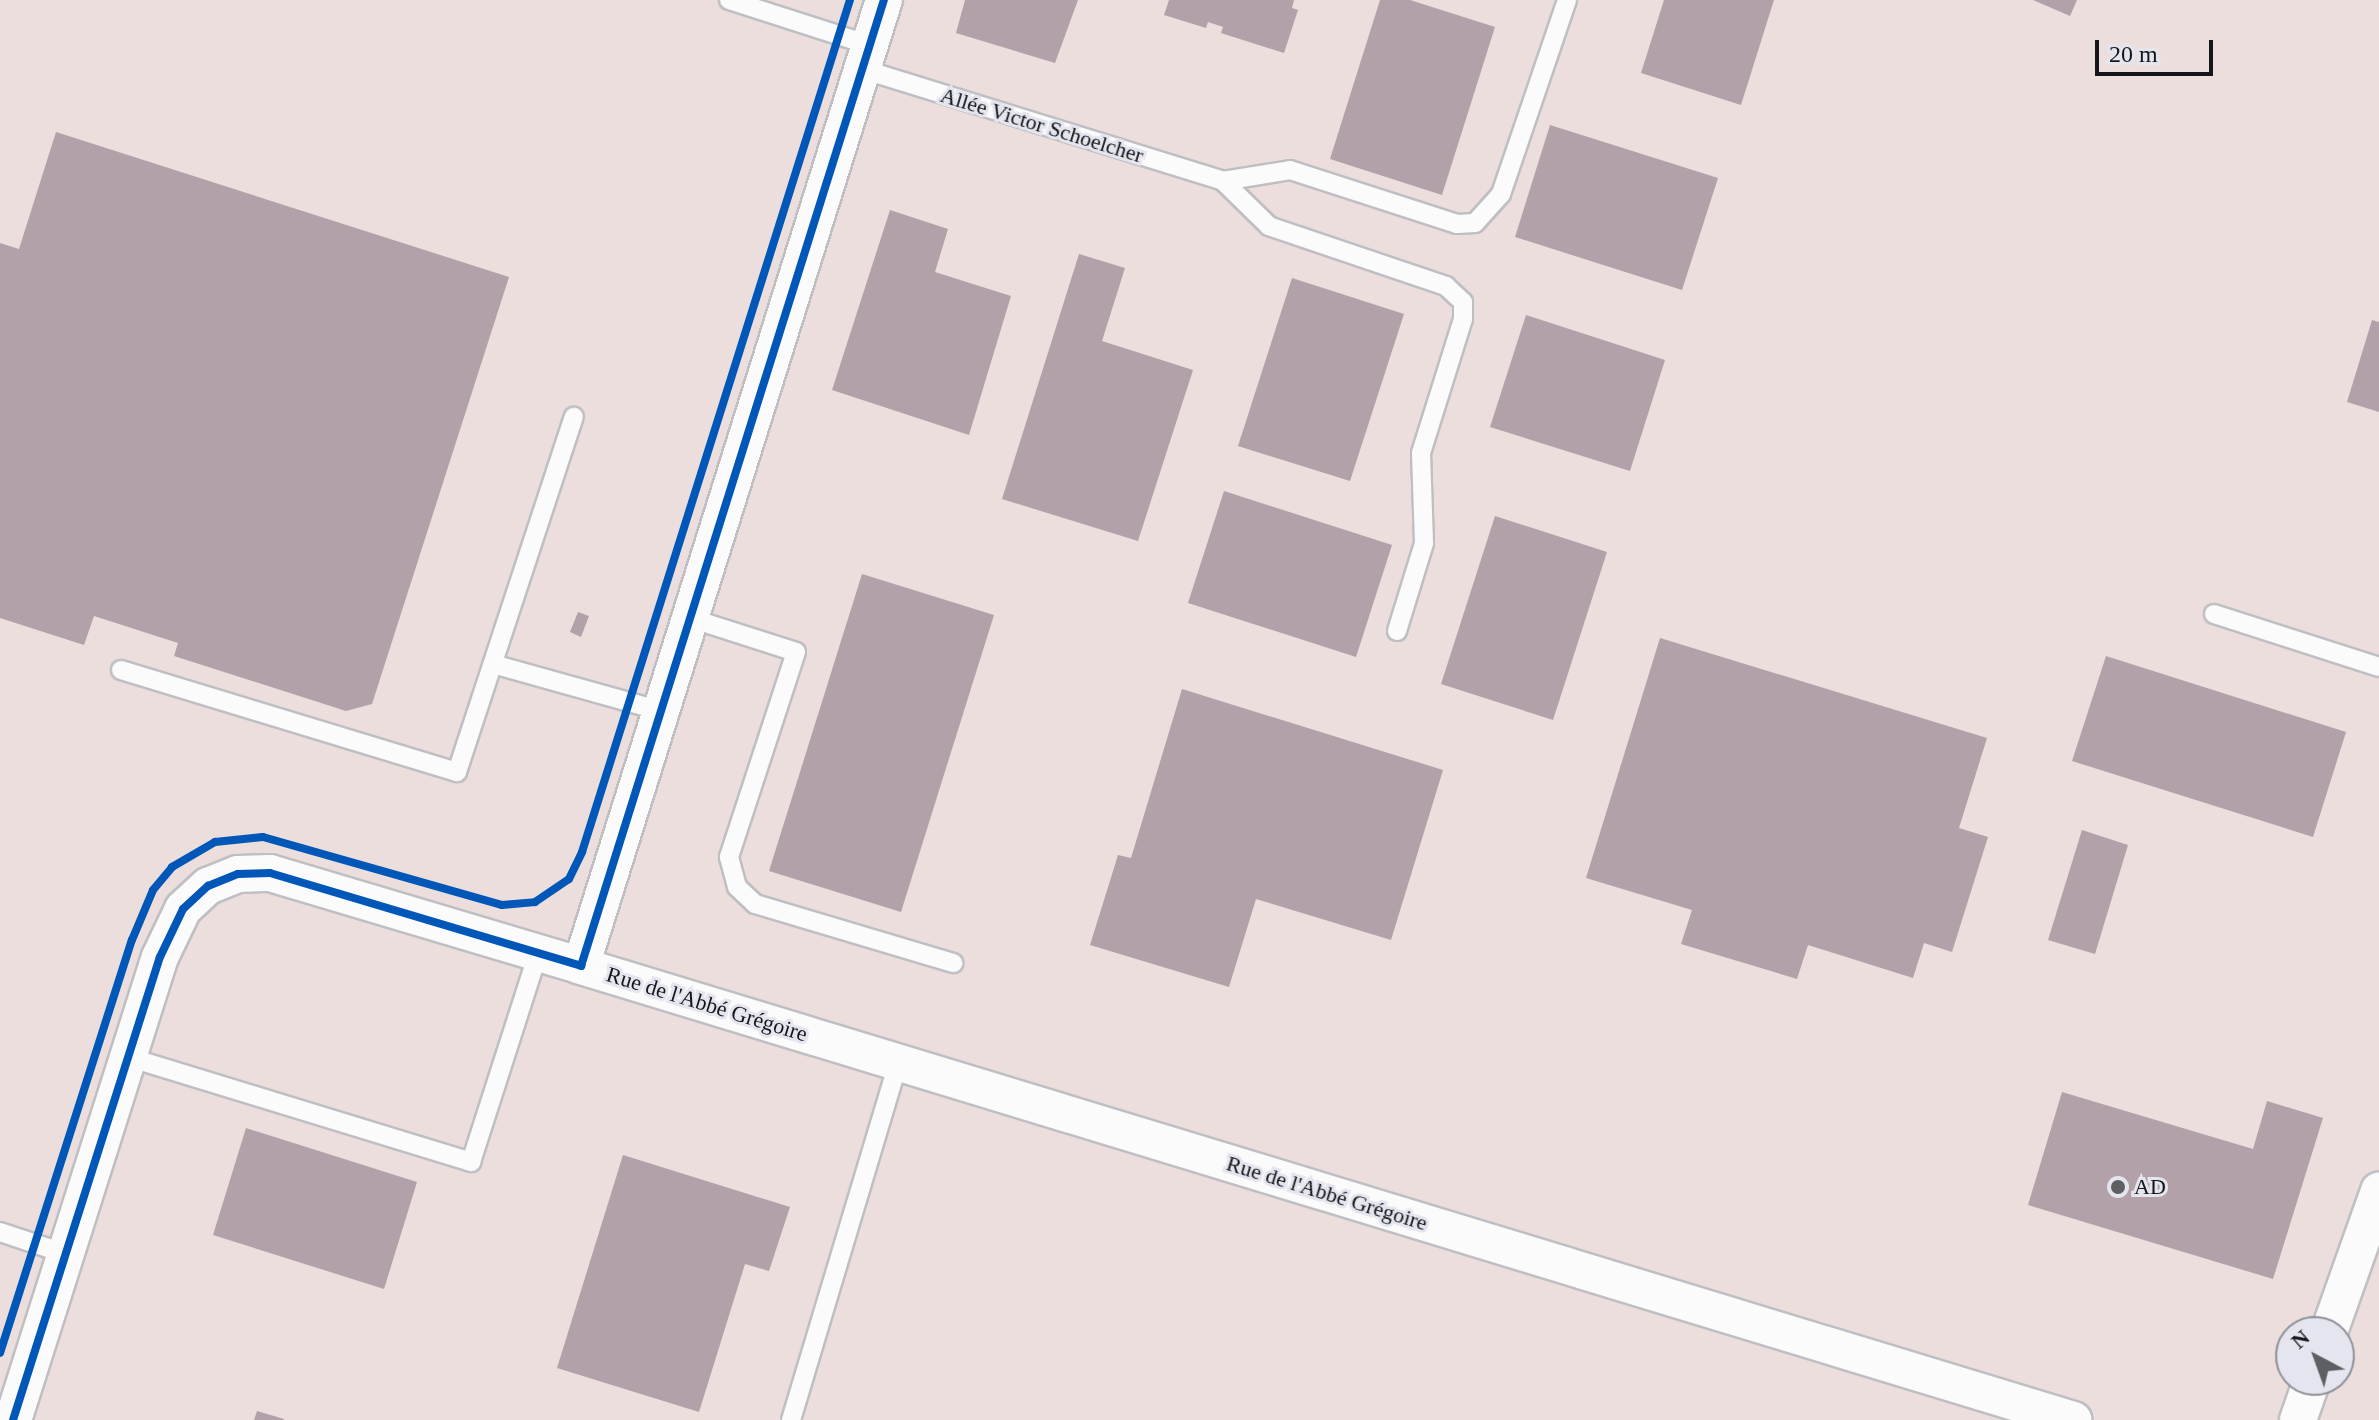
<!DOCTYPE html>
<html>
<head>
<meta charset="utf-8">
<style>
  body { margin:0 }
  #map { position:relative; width:2379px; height:1420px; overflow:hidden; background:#e7e7ec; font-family:Georgia,serif }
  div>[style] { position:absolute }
  .industrial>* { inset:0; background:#ebdedc }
  .building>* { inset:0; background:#b2a1a9 }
  .roads { filter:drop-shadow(2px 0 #bfbfc3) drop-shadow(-2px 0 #bfbfc3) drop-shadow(0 2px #bfbfc3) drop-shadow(0 -2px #bfbfc3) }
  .lane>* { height:18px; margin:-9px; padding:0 9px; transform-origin:9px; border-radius:9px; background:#fbfbfc }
  .street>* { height:36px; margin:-18px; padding:0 18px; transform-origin:18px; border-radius:18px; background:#fbfbfc }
  .cycleway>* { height:8px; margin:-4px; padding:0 4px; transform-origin:4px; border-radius:4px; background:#0057b8 }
  .dots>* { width:22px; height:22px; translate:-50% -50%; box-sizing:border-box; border:4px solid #e4e5ef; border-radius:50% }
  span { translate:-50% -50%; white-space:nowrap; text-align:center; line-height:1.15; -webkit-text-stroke:6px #e4e5ef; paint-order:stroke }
  .street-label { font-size:22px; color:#151619 }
  .poi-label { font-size:22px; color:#151619 }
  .left { translate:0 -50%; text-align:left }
  .north { position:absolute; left:2275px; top:1316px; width:80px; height:80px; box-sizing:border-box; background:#e4e5ef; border:2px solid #919299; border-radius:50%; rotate:319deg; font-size:22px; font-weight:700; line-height:32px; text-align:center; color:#151619 }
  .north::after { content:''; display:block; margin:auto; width:28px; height:36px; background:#5e5f63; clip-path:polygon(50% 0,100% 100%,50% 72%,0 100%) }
  .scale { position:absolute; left:2095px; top:40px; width:118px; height:36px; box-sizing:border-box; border:4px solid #151619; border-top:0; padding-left:10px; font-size:24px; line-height:28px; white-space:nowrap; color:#151619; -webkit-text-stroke:6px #e4e5ef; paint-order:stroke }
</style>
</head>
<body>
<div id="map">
  <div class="industrial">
    <div style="clip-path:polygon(evenodd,0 0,2379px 0,2379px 1420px,0 1420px,0 0,2291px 1332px,2339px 1332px,2339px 1380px,2291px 1380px,2291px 1332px)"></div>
  </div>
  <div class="building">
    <div style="clip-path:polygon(965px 0,1078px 0,1055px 63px,956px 33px)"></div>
    <div style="clip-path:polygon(1169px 0,1294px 0,1292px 8px,1298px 10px,1284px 53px,1221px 33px,1223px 27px,1208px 22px,1206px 28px,1164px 15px)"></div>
    <div style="clip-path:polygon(1380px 0,1410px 0,1495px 27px,1442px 195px,1330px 159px)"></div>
    <div style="clip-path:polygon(1664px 0,1774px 0,1741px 105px,1641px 73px)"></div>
    <div style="clip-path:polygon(2033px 0,2077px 0,2070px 16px)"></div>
    <div style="clip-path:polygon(1550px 125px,1718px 178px,1682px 290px,1515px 237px)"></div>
    <div style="clip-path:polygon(56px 132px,509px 277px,372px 704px,346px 711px,174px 656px,178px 643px,94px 616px,84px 645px,0 618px,0 243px,19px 249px)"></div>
    <div style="clip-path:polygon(890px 210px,948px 229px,935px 272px,1011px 296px,969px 435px,832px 390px)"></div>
    <div style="clip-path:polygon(1079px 254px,1125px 268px,1102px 341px,1193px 370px,1138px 541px,1002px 499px)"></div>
    <div style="clip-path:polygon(1292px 278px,1404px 314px,1350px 481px,1238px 446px)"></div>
    <div style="clip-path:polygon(1526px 315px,1665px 360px,1630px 471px,1490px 427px)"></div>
    <div style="clip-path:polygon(2372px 320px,2379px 322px,2379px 412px,2347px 402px)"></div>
    <div style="clip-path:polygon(1224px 491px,1392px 545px,1356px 657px,1188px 603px)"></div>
    <div style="clip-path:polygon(1495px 516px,1607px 552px,1553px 720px,1441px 684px)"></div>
    <div style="clip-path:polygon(862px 574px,994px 615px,901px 912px,769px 871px)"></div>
    <div style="clip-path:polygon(578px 612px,589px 616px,581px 637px,570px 632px)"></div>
    <div style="clip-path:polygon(1660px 638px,1987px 738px,1959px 828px,1988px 837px,1952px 952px,1924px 943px,1913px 978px,1808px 945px,1797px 979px,1681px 944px,1692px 910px,1586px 878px)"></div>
    <div style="clip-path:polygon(2106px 656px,2346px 732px,2313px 837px,2072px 761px)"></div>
    <div style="clip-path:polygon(1182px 689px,1443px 770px,1391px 940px,1256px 899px,1229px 987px,1090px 945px,1118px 855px,1131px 858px)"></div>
    <div style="clip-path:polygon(2082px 830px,2128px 845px,2095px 954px,2048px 940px)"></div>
    <div style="clip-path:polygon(2062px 1092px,2253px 1149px,2267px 1101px,2323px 1118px,2273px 1279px,2028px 1205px)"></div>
    <div style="clip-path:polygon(246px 1128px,417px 1182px,384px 1289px,213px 1235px)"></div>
    <div style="clip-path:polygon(623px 1155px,790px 1207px,769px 1271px,745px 1264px,699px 1412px,557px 1368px)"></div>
    <div style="clip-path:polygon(257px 1411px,284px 1419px,284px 1420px,254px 1420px)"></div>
  </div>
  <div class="roads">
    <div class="lane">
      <div style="left:729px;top:0;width:147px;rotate:17.8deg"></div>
      <div style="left:862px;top:69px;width:378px;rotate:17.2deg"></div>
      <div style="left:2214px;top:614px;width:173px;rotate:17.8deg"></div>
      <div style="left:690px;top:618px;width:111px;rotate:17.8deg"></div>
      <div style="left:796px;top:652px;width:216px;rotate:108.1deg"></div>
      <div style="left:729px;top:857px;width:31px;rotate:75deg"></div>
      <div style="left:737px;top:887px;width:25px;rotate:43deg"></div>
      <div style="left:755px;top:904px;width:207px;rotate:16.6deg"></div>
      <div style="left:1397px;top:631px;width:92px;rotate:-72.9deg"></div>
      <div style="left:1424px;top:543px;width:90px;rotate:-91.9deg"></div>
      <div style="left:1421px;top:453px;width:140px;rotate:-72.6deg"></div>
      <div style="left:1463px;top:319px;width:17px;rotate:-90deg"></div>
      <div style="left:1463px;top:302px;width:23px;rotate:-137deg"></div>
      <div style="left:1446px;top:286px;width:187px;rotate:-161.3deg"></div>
      <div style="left:1269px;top:226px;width:64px;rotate:-135.6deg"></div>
      <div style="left:1223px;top:181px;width:68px;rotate:-9.3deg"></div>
      <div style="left:1290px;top:170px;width:176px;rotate:17.9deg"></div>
      <div style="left:1457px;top:224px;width:18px;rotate:-3deg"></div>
      <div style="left:1475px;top:223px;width:39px;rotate:-48deg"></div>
      <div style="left:1501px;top:194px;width:205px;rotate:-71.2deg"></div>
      <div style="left:493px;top:664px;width:174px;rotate:15.6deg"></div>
      <div style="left:121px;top:670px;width:351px;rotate:16.9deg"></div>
      <div style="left:457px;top:772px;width:374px;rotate:-71.8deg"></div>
      <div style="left:128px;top:1057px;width:359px;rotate:17deg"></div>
      <div style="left:471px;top:1162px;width:219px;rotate:-72.2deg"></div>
      <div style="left:0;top:1232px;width:70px;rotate:18.4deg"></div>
      <div style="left:791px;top:1420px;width:373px;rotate:-73.3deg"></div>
    </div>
    <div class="street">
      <div style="left:581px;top:966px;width:1560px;rotate:16.92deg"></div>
      <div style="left:2329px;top:1332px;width:150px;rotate:-70.5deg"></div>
      <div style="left:13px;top:1420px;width:486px;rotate:-72.4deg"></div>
      <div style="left:160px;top:957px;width:53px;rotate:-64.4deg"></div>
      <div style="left:183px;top:909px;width:34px;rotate:-43deg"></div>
      <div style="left:208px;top:886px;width:32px;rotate:-22deg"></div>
      <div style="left:238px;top:874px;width:32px;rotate:-2deg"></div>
      <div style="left:270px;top:873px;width:325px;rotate:16.6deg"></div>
      <div style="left:581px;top:966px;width:1012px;rotate:-72.59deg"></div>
      <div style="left:2298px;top:1420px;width:42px;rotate:-70.7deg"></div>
    </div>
  </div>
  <div class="cycleway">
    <div style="left:0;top:1353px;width:434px;rotate:-72.3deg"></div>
    <div style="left:132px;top:940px;width:54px;rotate:-67.2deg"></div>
    <div style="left:153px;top:890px;width:30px;rotate:-50deg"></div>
    <div style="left:172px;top:867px;width:50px;rotate:-30.2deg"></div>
    <div style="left:215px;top:842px;width:48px;rotate:-5.9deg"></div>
    <div style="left:263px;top:837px;width:248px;rotate:15.9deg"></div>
    <div style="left:502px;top:905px;width:33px;rotate:-5deg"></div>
    <div style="left:535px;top:902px;width:41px;rotate:-34.1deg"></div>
    <div style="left:569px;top:879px;width:30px;rotate:-64deg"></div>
    <div style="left:582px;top:852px;width:893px;rotate:-72.54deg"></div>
    <div style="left:13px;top:1420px;width:486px;rotate:-72.4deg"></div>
    <div style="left:160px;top:957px;width:53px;rotate:-64.4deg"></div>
    <div style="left:183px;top:909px;width:34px;rotate:-43deg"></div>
    <div style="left:208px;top:886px;width:32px;rotate:-22deg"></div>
    <div style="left:238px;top:874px;width:32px;rotate:-2deg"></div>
    <div style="left:270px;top:873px;width:325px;rotate:16.6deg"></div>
    <div style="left:581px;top:966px;width:1012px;rotate:-72.59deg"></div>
  </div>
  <div class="dots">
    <div style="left:2118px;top:1187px;background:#5e5f63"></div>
  </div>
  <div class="street-label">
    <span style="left:1042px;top:125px;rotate:17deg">Allée Victor Schoelcher</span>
    <span style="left:707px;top:1004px;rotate:17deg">Rue de l'Abbé Grégoire</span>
    <span style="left:1327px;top:1193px;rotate:17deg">Rue de l'Abbé Grégoire</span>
  </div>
  <div class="poi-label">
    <span class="left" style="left:2134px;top:1187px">AD</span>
  </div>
  <div class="north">N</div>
  <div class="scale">20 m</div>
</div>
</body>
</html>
